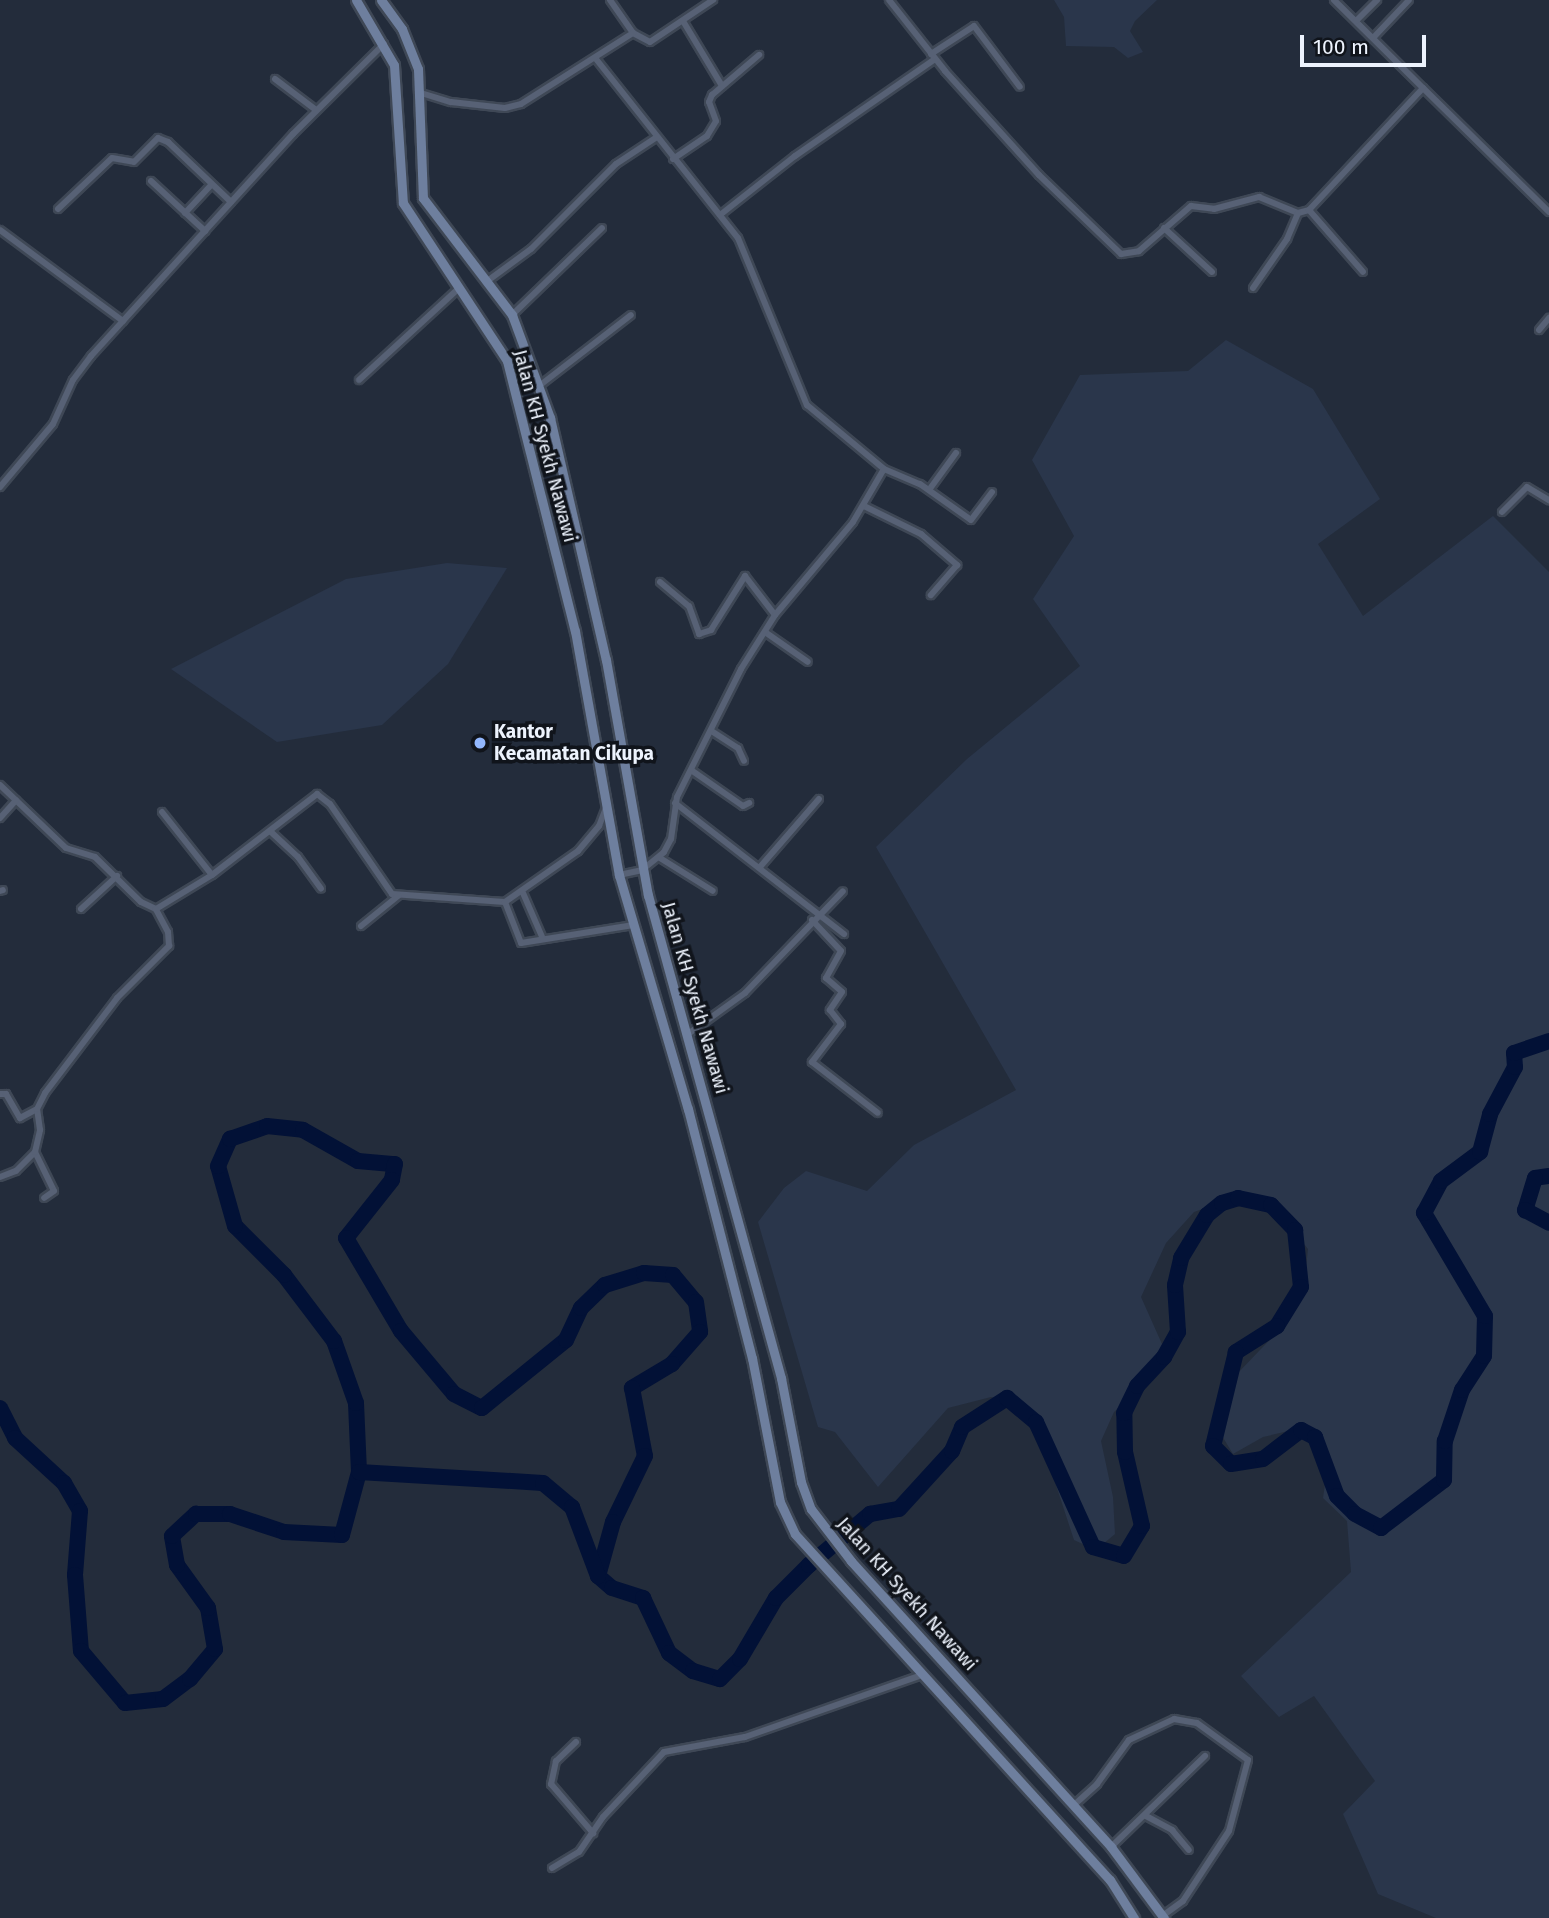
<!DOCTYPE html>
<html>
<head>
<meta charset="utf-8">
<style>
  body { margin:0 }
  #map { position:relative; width:1549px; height:1918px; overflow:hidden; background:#232c3b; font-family:"Fira Sans",sans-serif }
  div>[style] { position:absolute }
  .built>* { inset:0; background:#2a364b }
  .river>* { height:16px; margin:-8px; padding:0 8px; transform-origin:8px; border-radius:8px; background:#021136 }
  .roads { filter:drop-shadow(2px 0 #3f4856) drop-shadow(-2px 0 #3f4856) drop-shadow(0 2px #3f4856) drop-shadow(0 -2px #3f4856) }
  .minor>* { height:6px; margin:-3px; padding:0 3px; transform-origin:3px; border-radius:3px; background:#576175 }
  .secondary>* { height:9px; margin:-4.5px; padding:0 4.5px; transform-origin:4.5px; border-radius:4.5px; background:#6e7f9e }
  .dots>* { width:19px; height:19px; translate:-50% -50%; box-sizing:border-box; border:4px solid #10141b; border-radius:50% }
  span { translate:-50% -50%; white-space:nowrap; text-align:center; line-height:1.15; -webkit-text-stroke:7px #10141b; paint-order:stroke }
  .street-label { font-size:19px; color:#edf3fd }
  .poi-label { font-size:19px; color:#edf3fd; font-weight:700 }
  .left { translate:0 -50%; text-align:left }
  .scale { position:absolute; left:1300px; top:35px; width:126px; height:32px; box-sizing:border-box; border:4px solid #edf3fd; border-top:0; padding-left:9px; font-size:21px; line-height:24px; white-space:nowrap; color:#edf3fd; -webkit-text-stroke:5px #10141b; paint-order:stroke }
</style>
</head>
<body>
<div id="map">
  <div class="built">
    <div style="clip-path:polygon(1054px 0,1157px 0,1135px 21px,1130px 31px,1143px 52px,1128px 58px,1114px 47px,1066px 46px,1064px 17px)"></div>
    <div style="clip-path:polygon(1226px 340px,1313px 389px,1380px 499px,1318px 544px,1363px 616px,1493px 516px,1549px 572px,1549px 1918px,1436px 1918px,1378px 1894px,1343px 1814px,1375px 1781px,1314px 1696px,1279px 1717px,1241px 1676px,1351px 1572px,1347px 1521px,1323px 1498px,1329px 1457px,1313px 1433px,1297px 1429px,1263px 1437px,1233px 1454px,1219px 1431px,1234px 1377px,1286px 1323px,1303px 1295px,1308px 1249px,1287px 1223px,1254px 1203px,1227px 1200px,1194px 1212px,1166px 1243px,1141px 1297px,1162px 1344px,1159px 1371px,1114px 1412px,1101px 1441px,1113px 1497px,1115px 1534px,1096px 1550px,1074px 1540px,1038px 1430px,1019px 1402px,991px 1397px,948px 1408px,878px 1487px,835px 1432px,818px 1427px,758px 1222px,784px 1188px,806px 1171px,867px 1191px,914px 1145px,1016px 1090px,876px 847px,967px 759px,1080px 666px,1033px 599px,1074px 536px,1032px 460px,1080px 375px,1188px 371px)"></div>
    <div style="clip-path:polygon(447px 563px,507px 568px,448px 664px,382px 725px,277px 742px,171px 669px,346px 579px)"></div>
  </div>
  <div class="river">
    <div style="left:1549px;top:1176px;width:14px;rotate:172deg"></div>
    <div style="left:1535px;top:1178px;width:34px;rotate:107deg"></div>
    <div style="left:1525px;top:1210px;width:27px;rotate:28deg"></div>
    <div style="left:0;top:1408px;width:34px;rotate:63deg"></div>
    <div style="left:15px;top:1438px;width:67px;rotate:42.6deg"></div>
    <div style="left:64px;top:1483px;width:32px;rotate:60deg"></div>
    <div style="left:80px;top:1511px;width:64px;rotate:94.5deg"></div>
    <div style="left:75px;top:1575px;width:76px;rotate:85.5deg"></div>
    <div style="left:81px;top:1651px;width:68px;rotate:49.8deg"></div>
    <div style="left:125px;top:1703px;width:38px;rotate:-6deg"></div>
    <div style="left:163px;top:1699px;width:34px;rotate:-37deg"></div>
    <div style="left:190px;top:1679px;width:39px;rotate:-50deg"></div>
    <div style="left:215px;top:1649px;width:42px;rotate:-99.7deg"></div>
    <div style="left:208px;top:1608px;width:53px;rotate:-125.8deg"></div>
    <div style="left:177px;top:1565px;width:29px;rotate:-100deg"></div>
    <div style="left:172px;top:1536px;width:33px;rotate:-43deg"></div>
    <div style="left:196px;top:1514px;width:34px"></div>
    <div style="left:230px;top:1514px;width:57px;rotate:18.4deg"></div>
    <div style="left:284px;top:1532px;width:58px;rotate:3deg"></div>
    <div style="left:342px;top:1535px;width:65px;rotate:-74.9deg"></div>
    <div style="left:359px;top:1472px;width:69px;rotate:-92.5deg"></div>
    <div style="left:356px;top:1403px;width:66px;rotate:-109.5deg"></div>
    <div style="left:334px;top:1341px;width:83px;rotate:-127.1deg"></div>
    <div style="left:284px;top:1275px;width:69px;rotate:-135deg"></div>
    <div style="left:235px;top:1226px;width:62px;rotate:-105.8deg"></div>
    <div style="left:218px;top:1166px;width:30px;rotate:-66deg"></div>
    <div style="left:230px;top:1139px;width:39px;rotate:-19deg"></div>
    <div style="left:267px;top:1126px;width:36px;rotate:6deg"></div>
    <div style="left:303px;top:1130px;width:63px;rotate:29.4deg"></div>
    <div style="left:358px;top:1161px;width:37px;rotate:5deg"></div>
    <div style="left:395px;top:1164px;width:16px;rotate:101deg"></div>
    <div style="left:392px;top:1180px;width:74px;rotate:128.4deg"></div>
    <div style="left:346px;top:1238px;width:108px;rotate:59.4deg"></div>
    <div style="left:401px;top:1331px;width:82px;rotate:49.9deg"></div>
    <div style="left:454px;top:1394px;width:31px;rotate:27deg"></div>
    <div style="left:482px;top:1408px;width:108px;rotate:-39deg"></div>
    <div style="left:566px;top:1340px;width:35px;rotate:-65deg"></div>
    <div style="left:581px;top:1308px;width:33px;rotate:-44deg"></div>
    <div style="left:605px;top:1285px;width:41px;rotate:-17.1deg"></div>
    <div style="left:644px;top:1273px;width:29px;rotate:4deg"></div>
    <div style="left:673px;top:1275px;width:35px;rotate:50deg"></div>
    <div style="left:696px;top:1302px;width:30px;rotate:82deg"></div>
    <div style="left:700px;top:1332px;width:43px;rotate:131.2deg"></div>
    <div style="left:672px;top:1364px;width:47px;rotate:149deg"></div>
    <div style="left:632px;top:1388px;width:69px;rotate:79.2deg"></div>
    <div style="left:645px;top:1456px;width:73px;rotate:115.9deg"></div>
    <div style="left:613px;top:1522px;width:56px;rotate:105.5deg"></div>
    <div style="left:598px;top:1576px;width:18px;rotate:41deg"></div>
    <div style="left:612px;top:1588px;width:33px;rotate:18deg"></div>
    <div style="left:643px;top:1598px;width:61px;rotate:64.7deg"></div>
    <div style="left:669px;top:1653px;width:30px;rotate:37deg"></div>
    <div style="left:693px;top:1671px;width:28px;rotate:17deg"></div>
    <div style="left:720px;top:1679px;width:28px;rotate:-45deg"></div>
    <div style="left:740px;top:1659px;width:71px;rotate:-59.5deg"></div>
    <div style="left:776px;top:1598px;width:47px;rotate:-45deg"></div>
    <div style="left:809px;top:1565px;width:80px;rotate:-39.9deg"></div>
    <div style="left:870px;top:1514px;width:29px;rotate:-10deg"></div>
    <div style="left:899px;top:1509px;width:79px;rotate:-47.6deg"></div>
    <div style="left:952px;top:1451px;width:26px;rotate:-67deg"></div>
    <div style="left:962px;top:1427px;width:54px;rotate:-32.8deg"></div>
    <div style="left:1007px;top:1398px;width:38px;rotate:40deg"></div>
    <div style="left:1036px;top:1422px;width:137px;rotate:65.5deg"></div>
    <div style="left:1093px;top:1547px;width:32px;rotate:16deg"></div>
    <div style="left:1124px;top:1556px;width:35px;rotate:-59deg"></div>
    <div style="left:1142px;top:1526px;width:76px;rotate:-102.9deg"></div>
    <div style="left:1125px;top:1452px;width:39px;rotate:-91deg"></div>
    <div style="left:1124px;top:1413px;width:30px;rotate:-64deg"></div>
    <div style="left:1137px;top:1386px;width:40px;rotate:-47deg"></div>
    <div style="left:1164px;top:1357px;width:29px;rotate:-61deg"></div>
    <div style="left:1178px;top:1332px;width:47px;rotate:-93.7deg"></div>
    <div style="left:1175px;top:1285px;width:28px;rotate:-77deg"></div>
    <div style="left:1181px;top:1258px;width:50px;rotate:-58.8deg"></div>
    <div style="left:1207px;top:1215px;width:19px;rotate:-39deg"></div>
    <div style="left:1222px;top:1203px;width:17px;rotate:-17deg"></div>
    <div style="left:1238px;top:1198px;width:34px;rotate:12deg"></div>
    <div style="left:1271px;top:1205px;width:35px;rotate:46deg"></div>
    <div style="left:1295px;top:1230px;width:57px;rotate:84deg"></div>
    <div style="left:1301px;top:1287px;width:46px;rotate:121.6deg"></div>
    <div style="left:1277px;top:1326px;width:49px;rotate:147.6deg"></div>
    <div style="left:1236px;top:1352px;width:97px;rotate:103.7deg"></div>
    <div style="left:1213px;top:1446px;width:25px;rotate:45deg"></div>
    <div style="left:1231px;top:1464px;width:32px;rotate:-9deg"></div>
    <div style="left:1263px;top:1459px;width:48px;rotate:-37.3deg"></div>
    <div style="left:1301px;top:1430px;width:16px;rotate:27deg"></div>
    <div style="left:1315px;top:1437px;width:63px;rotate:69.6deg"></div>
    <div style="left:1337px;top:1496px;width:25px;rotate:45deg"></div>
    <div style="left:1355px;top:1514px;width:30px;rotate:28deg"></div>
    <div style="left:1381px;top:1528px;width:79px;rotate:-37.3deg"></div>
    <div style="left:1444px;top:1480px;width:39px;rotate:-89deg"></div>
    <div style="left:1445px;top:1441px;width:54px;rotate:-71.6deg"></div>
    <div style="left:1462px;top:1390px;width:40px;rotate:-57.1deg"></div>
    <div style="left:1484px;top:1356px;width:40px;rotate:-88.6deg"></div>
    <div style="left:1485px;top:1316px;width:120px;rotate:-120.6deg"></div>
    <div style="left:1424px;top:1213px;width:36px;rotate:-62deg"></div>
    <div style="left:1441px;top:1181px;width:49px;rotate:-36.6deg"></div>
    <div style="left:1480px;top:1152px;width:39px;rotate:-75deg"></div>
    <div style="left:1490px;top:1114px;width:53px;rotate:-62deg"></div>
    <div style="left:1515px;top:1067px;width:14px;rotate:-94deg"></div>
    <div style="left:1514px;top:1053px;width:37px;rotate:-19deg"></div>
    <div style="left:359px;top:1472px;width:184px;rotate:3.4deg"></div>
    <div style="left:543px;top:1483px;width:38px;rotate:40deg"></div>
    <div style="left:572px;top:1507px;width:74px;rotate:69.4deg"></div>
  </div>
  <div class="roads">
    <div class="minor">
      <div style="left:610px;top:0;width:40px;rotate:55.1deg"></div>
      <div style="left:633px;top:33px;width:19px;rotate:28deg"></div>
      <div style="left:650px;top:42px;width:76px;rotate:-33.7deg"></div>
      <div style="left:889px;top:0;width:90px;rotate:51.7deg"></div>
      <div style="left:945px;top:71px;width:140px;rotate:47.9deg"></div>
      <div style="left:1039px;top:175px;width:114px;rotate:43.9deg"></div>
      <div style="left:1121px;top:254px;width:18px;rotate:-9deg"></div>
      <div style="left:1139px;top:251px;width:69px;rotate:-40.9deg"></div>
      <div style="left:1191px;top:206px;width:23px;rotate:7deg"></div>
      <div style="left:1214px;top:209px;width:47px;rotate:-14.9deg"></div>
      <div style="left:1259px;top:197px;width:42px;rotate:22.3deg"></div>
      <div style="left:1298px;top:213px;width:11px;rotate:-15deg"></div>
      <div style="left:1309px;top:210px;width:167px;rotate:-46.9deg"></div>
      <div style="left:1423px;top:88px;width:177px;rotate:44.5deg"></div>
      <div style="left:1334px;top:0;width:125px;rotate:44.7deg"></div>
      <div style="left:683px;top:21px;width:76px;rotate:59deg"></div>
      <div style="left:1356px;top:21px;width:30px;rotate:-45deg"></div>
      <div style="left:1373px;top:38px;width:52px;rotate:-46.5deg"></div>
      <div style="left:931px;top:54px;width:51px;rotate:-33.1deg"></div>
      <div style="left:974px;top:26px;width:76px;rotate:53deg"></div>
      <div style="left:596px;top:59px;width:228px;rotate:51.6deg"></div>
      <div style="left:738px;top:238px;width:181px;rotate:67.6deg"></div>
      <div style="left:807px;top:405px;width:100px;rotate:39.7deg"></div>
      <div style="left:275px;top:79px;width:51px;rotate:37.1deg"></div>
      <div style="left:421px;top:93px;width:31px;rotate:17deg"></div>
      <div style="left:451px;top:102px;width:54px;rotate:6.3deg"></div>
      <div style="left:505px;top:108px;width:16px;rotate:-14deg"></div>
      <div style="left:521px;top:104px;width:133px;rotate:-32.4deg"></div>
      <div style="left:673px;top:159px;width:41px;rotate:-34.1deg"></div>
      <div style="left:707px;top:136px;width:17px;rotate:-59deg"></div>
      <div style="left:716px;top:121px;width:20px;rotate:-110deg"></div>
      <div style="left:709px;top:102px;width:8px;rotate:-67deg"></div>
      <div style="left:712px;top:95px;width:62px;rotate:-40.4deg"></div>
      <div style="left:151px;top:181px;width:74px;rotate:42.8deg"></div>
      <div style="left:58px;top:209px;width:74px;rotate:-43.4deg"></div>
      <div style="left:112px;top:158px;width:22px;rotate:10deg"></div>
      <div style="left:134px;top:162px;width:34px;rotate:-45deg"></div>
      <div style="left:158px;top:138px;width:11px;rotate:22deg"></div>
      <div style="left:168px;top:142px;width:87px;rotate:43.6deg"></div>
      <div style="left:1309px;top:210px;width:82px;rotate:48.9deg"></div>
      <div style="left:185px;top:213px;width:38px;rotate:-47deg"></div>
      <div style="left:720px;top:215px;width:95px;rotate:-38.2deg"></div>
      <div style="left:795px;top:156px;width:170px;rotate:-34.7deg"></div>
      <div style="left:1164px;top:228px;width:65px;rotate:42.5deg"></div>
      <div style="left:0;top:230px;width:153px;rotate:36.5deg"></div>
      <div style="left:486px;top:282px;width:56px;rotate:-36.3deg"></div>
      <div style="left:531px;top:249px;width:120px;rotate:-45deg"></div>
      <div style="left:616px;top:164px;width:49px;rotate:-33.4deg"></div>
      <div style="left:1253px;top:288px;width:60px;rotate:-55.2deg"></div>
      <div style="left:1287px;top:239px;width:28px;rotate:-67deg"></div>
      <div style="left:512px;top:315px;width:125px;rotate:-44deg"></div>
      <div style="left:1539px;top:330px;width:16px;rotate:-50deg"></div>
      <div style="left:359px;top:380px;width:137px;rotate:-42.6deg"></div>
      <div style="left:539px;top:386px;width:116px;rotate:-37.7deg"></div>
      <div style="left:0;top:487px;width:82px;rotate:-49.9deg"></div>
      <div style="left:53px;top:424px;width:48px;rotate:-65.6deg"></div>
      <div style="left:73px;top:380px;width:30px;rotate:-53deg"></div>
      <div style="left:91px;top:356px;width:300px;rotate:-47.7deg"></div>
      <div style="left:293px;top:134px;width:128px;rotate:-44.7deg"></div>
      <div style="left:929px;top:490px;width:46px;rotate:-53.9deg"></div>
      <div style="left:864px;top:506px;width:64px;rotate:26.2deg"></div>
      <div style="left:921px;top:534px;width:48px;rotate:40.7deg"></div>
      <div style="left:957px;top:565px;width:40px;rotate:131deg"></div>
      <div style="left:1502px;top:512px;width:35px;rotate:-45deg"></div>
      <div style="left:1527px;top:487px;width:26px;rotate:31deg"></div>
      <div style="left:660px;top:582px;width:38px;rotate:40deg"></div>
      <div style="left:689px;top:606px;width:30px;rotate:70deg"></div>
      <div style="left:699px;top:634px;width:13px;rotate:-18deg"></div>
      <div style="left:711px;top:630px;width:64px;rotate:-57.8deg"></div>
      <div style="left:745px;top:576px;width:49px;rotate:52.4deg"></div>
      <div style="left:765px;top:632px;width:52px;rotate:34.9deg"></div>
      <div style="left:713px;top:732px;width:30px;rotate:33deg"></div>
      <div style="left:738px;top:748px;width:14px;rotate:65deg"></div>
      <div style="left:691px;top:770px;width:63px;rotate:34.7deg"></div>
      <div style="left:743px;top:806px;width:7px;rotate:-27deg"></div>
      <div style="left:0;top:785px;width:91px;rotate:43.7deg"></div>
      <div style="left:66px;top:848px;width:30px;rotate:17deg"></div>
      <div style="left:95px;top:857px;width:64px;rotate:44.4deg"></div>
      <div style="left:141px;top:902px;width:17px;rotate:25deg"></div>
      <div style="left:156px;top:909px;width:66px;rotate:-31.3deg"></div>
      <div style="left:212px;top:875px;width:133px;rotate:-37.6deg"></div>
      <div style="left:317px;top:794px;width:16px;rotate:38deg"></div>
      <div style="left:330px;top:804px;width:109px;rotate:55.4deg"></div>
      <div style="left:392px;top:894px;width:113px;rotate:4deg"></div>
      <div style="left:505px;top:902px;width:44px;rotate:68.7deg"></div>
      <div style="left:521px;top:943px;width:114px;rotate:-9.1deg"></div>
      <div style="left:675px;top:803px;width:214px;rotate:37.8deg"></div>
      <div style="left:162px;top:812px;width:80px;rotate:51.6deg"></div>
      <div style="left:0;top:818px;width:24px;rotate:-48deg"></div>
      <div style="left:270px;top:831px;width:38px;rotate:43deg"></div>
      <div style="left:298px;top:857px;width:39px;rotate:54deg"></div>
      <div style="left:660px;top:858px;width:62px;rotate:31.9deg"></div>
      <div style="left:760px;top:867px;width:90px;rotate:-49.1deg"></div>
      <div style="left:619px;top:875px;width:24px;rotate:-12deg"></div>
      <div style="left:642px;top:870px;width:28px;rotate:-39deg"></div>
      <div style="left:664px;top:852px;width:15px;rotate:-62deg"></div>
      <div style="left:671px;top:839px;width:42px;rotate:-81.9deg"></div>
      <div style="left:677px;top:797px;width:143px;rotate:-63.4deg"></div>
      <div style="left:741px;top:669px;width:64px;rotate:-57.8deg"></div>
      <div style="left:775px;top:615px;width:121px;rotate:-50deg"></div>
      <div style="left:853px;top:522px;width:61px;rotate:-59.7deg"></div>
      <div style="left:884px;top:469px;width:39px;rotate:23deg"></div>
      <div style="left:920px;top:484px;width:62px;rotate:35.2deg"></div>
      <div style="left:971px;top:520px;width:35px;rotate:-53deg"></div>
      <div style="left:0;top:891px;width:3px;rotate:-18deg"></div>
      <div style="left:523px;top:893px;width:50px;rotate:66.5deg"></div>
      <div style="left:505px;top:902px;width:89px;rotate:-34.9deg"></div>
      <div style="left:578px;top:851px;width:33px;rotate:-50deg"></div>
      <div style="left:599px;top:826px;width:19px;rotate:-69deg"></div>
      <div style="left:81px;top:909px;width:49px;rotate:-42.5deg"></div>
      <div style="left:812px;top:920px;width:42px;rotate:46.9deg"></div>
      <div style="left:841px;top:951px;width:31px;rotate:119deg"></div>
      <div style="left:826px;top:978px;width:21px;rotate:41deg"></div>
      <div style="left:842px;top:992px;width:22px;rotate:124deg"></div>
      <div style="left:830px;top:1010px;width:18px;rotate:52deg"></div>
      <div style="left:841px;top:1024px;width:48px;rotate:127.3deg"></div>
      <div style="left:812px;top:1062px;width:83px;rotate:37.7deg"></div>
      <div style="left:361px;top:926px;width:48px;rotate:-39deg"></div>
      <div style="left:688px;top:1034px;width:70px;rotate:-35.7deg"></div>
      <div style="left:745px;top:993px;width:141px;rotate:-46.1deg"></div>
      <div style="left:0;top:1094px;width:6px"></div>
      <div style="left:6px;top:1094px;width:28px;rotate:60deg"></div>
      <div style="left:20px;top:1118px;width:19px;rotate:-28deg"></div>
      <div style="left:35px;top:1152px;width:43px;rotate:64deg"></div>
      <div style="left:54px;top:1191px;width:12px;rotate:145deg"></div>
      <div style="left:0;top:1177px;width:17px;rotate:-21deg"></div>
      <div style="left:16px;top:1171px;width:27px;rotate:-45deg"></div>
      <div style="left:35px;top:1152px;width:23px;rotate:-77deg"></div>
      <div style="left:40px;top:1130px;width:21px;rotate:-98deg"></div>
      <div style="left:37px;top:1109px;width:18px;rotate:-63deg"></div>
      <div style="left:45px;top:1093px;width:119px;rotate:-52.8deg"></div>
      <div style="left:117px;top:998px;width:74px;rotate:-45deg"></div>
      <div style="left:169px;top:946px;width:14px;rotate:-94deg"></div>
      <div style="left:168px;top:932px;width:26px;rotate:-118deg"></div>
      <div style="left:576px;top:1742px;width:28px;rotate:136deg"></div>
      <div style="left:556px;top:1761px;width:24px;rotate:102deg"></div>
      <div style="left:551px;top:1784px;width:65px;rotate:49.4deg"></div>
      <div style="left:1074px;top:1805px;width:31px;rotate:-42deg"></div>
      <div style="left:1097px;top:1784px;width:54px;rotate:-54deg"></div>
      <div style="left:1129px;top:1740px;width:50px;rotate:-25deg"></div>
      <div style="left:1174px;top:1719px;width:23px;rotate:10deg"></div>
      <div style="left:1197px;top:1723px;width:63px;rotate:36deg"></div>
      <div style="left:1248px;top:1760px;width:73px;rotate:105deg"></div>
      <div style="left:1229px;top:1831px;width:84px;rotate:123.3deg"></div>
      <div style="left:1183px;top:1901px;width:26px;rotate:144deg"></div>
      <div style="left:1146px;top:1816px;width:30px;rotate:28deg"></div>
      <div style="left:1172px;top:1830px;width:26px;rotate:50deg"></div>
      <div style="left:1111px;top:1847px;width:131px;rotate:-44.1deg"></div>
      <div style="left:552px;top:1868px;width:31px;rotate:-31deg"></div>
      <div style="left:579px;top:1852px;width:42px;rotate:-55.6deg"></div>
      <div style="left:603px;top:1817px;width:89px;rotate:-46.8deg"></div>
      <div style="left:664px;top:1752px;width:82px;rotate:-10.5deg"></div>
      <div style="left:745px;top:1737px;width:184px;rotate:-19.3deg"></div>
    </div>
    <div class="secondary">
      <div style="left:356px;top:0;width:75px;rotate:59.7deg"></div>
      <div style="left:394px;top:65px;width:138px;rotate:86.3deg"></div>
      <div style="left:403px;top:203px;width:189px;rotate:56.6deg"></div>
      <div style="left:507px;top:361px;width:278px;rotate:75.9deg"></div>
      <div style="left:575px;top:631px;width:248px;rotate:79.8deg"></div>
      <div style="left:619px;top:875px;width:244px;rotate:73.6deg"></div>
      <div style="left:688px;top:1109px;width:257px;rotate:75.6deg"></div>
      <div style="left:752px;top:1358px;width:147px;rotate:79deg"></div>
      <div style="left:780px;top:1502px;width:35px;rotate:65deg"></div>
      <div style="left:795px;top:1534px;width:468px;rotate:47.7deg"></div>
      <div style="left:1110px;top:1880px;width:45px;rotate:57.7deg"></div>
      <div style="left:381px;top:0;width:36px;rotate:54deg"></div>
      <div style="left:402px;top:29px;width:43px;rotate:68.2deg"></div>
      <div style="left:418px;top:69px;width:129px;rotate:87.8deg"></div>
      <div style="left:423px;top:198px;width:147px;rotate:52.7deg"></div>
      <div style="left:512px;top:315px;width:110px;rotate:69.7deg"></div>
      <div style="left:550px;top:418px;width:248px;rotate:77deg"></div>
      <div style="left:606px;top:660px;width:239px;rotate:79.9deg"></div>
      <div style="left:648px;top:895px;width:501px;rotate:74.6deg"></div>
      <div style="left:781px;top:1378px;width:106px;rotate:79.1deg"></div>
      <div style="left:801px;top:1482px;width:29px;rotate:70deg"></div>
      <div style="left:811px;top:1509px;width:66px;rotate:52.4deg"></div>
      <div style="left:851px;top:1561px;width:387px;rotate:47.7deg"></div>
      <div style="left:1111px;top:1847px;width:89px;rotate:53.3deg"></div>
    </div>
  </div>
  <div class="dots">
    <div style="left:480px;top:743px;background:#92b7fd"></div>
  </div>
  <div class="street-label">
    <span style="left:545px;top:446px;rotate:75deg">Jalan KH Syekh Nawawi</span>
    <span style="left:695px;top:998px;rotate:74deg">Jalan KH Syekh Nawawi</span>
    <span style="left:907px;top:1594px;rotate:48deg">Jalan KH Syekh Nawawi</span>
  </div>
  <div class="poi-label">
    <span class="left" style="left:494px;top:743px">Kantor<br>Kecamatan Cikupa</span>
  </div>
  <div class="scale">100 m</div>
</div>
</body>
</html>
